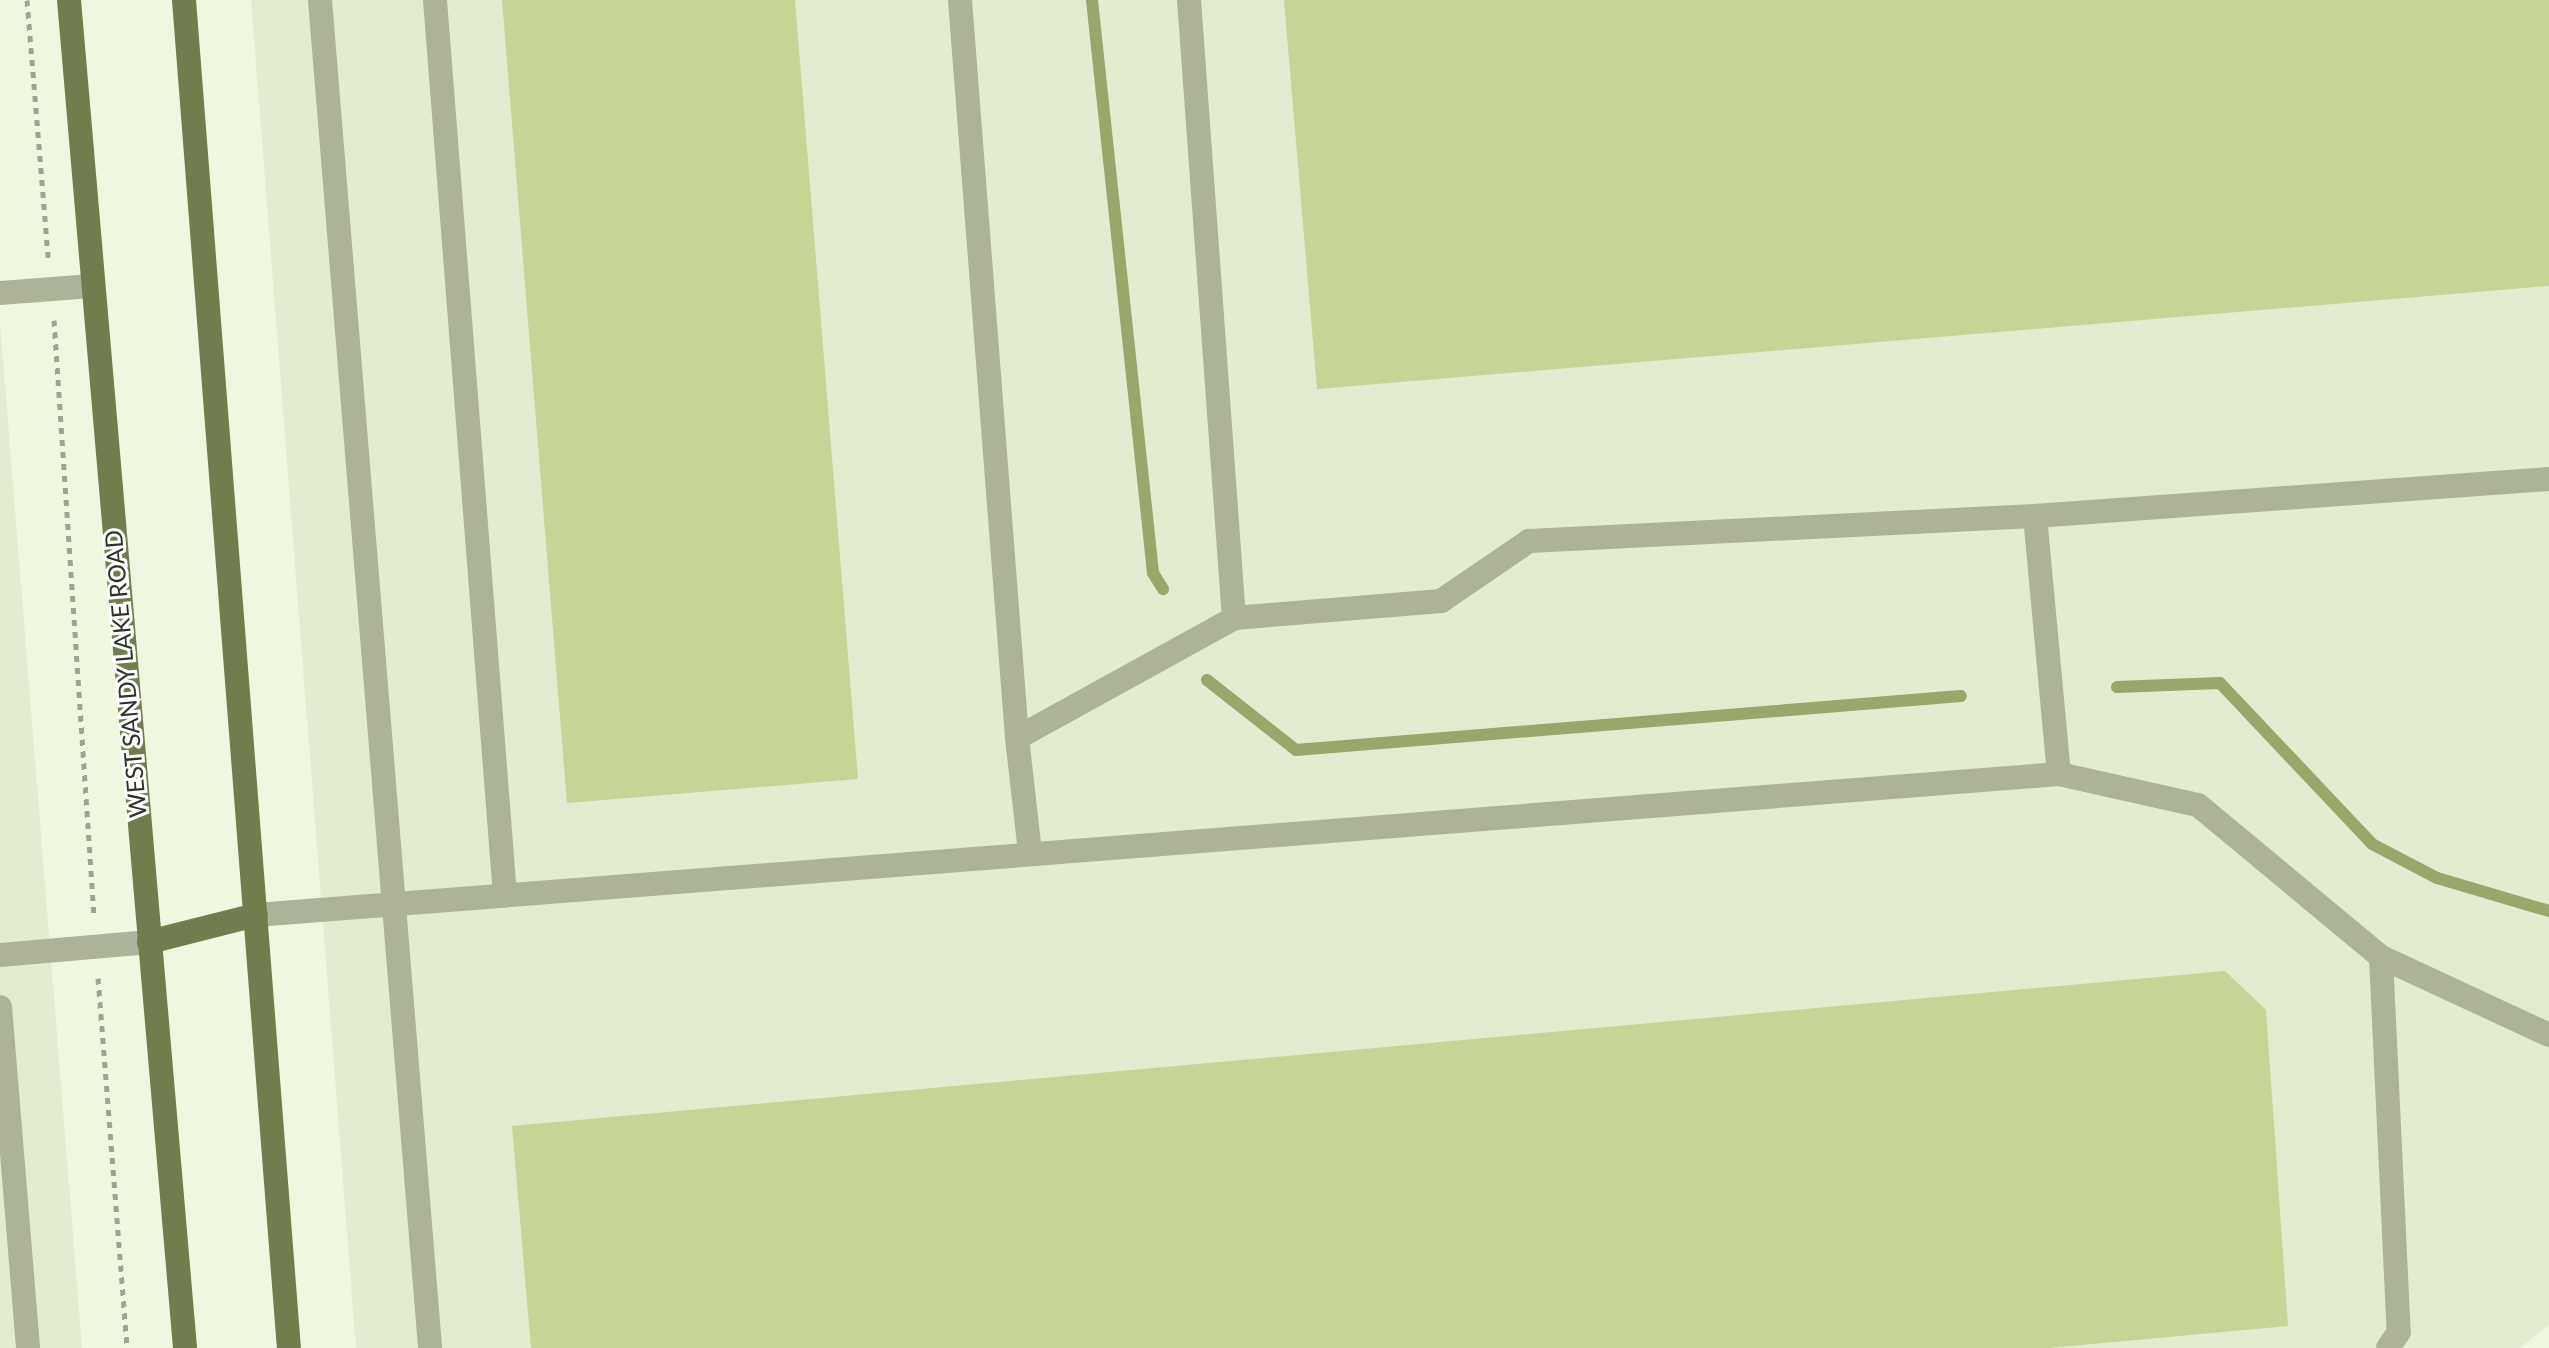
<!DOCTYPE html>
<html>
<head>
<meta charset="utf-8">
<style>
  body { margin:0 }
  #map { position:relative; width:2549px; height:1348px; overflow:hidden; background:#f0f7e1; font-family:Lato,sans-serif }
  div>[style] { position:absolute }
  .built>* { inset:0; background:#e3ebd0 }
  .stream>* { height:12px; margin:-6px; padding:0 6px; transform-origin:6px; border-radius:6px; background:#98a76a }
  .building>* { inset:0; background:#c4d596 }
  .path>* { height:5px; margin-top:-2.5px; transform-origin:0; background:repeating-linear-gradient(90deg,#9ea393 0 6px,transparent 0 12px) }
  .minor>* { height:24px; margin:-12px; padding:0 12px; transform-origin:12px; border-radius:12px; background:#acb398 }
  .major>* { height:24px; margin:-12px; padding:0 12px; transform-origin:12px; border-radius:12px; background:#707d4c }
  span { translate:-50% -50%; white-space:nowrap; text-align:center; line-height:1.15; -webkit-text-stroke:6px #fff; paint-order:stroke }
  .street-label { font-size:24px; color:#2f322a }
</style>
</head>
<body>
<div id="map">
  <div class="built">
    <div style="clip-path:polygon(251px 0,2549px 0,2549px 1325px,2520px 1348px,356px 1348px)"></div>
    <div style="clip-path:polygon(0 322px,82px 1348px,0 1348px)"></div>
  </div>
  <div class="stream">
    <div style="left:1092px;top:0;width:576px;rotate:83.92deg"></div>
    <div style="left:1153px;top:573px;width:19px;rotate:58deg"></div>
    <div style="left:1207px;top:680px;width:113px;rotate:38.2deg"></div>
    <div style="left:1296px;top:750px;width:667px;rotate:-4.64deg"></div>
    <div style="left:2117px;top:687px;width:103px;rotate:-2.2deg"></div>
    <div style="left:2220px;top:683px;width:221px;rotate:46.6deg"></div>
    <div style="left:2372px;top:844px;width:73px;rotate:27.6deg"></div>
    <div style="left:2437px;top:878px;width:117px;rotate:16.4deg"></div>
  </div>
  <div class="building">
    <div style="clip-path:polygon(502px 0,795px 0,858px 779px,567px 803px)"></div>
    <div style="clip-path:polygon(1284px 0,2549px 0,2549px 286px,1317px 389px)"></div>
    <div style="clip-path:polygon(2225px 971px,2266px 1010px,2288px 1326px,2049px 1348px,531px 1348px,512px 1126px)"></div>
  </div>
  <div class="path">
    <div style="left:27px;top:0;width:259px;rotate:85.3deg"></div>
    <div style="left:54px;top:320px;width:597px;rotate:86.16deg"></div>
    <div style="left:98px;top:978px;width:371px;rotate:85.5deg"></div>
  </div>
  <div class="minor">
    <div style="left:320px;top:0;width:1352px;rotate:85.33deg"></div>
    <div style="left:435px;top:0;width:898px;rotate:85.53deg"></div>
    <div style="left:960px;top:0;width:740px;rotate:85.58deg"></div>
    <div style="left:1017px;top:738px;width:248px;rotate:-28.9deg"></div>
    <div style="left:1234px;top:618px;width:208px;rotate:-4.7deg"></div>
    <div style="left:1441px;top:601px;width:107px;rotate:-34.3deg"></div>
    <div style="left:1529px;top:541px;width:507px;rotate:-2.83deg"></div>
    <div style="left:2035px;top:516px;width:259px;rotate:84.7deg"></div>
    <div style="left:2059px;top:774px;width:142px;rotate:12.6deg"></div>
    <div style="left:2198px;top:805px;width:238px;rotate:39.7deg"></div>
    <div style="left:2381px;top:957px;width:185px;rotate:24.9deg"></div>
    <div style="left:1189px;top:0;width:620px;rotate:85.84deg"></div>
    <div style="left:0;top:293px;width:92px;rotate:-4.4deg"></div>
    <div style="left:2035px;top:516px;width:515px;rotate:-4.12deg"></div>
    <div style="left:1017px;top:738px;width:115px;rotate:83.5deg"></div>
    <div style="left:256px;top:915px;width:1809px;rotate:-4.47deg"></div>
    <div style="left:0;top:955px;width:150px;rotate:-5deg"></div>
    <div style="left:2381px;top:957px;width:375px;rotate:87.3deg"></div>
    <div style="left:2399px;top:1332px;width:19px;rotate:125deg"></div>
    <div style="left:0;top:1007px;width:342px;rotate:85.3deg"></div>
  </div>
  <div class="major">
    <div style="left:69px;top:0;width:1353px;rotate:85.08deg"></div>
    <div style="left:184px;top:0;width:1352px;rotate:85.55deg"></div>
    <div style="left:149px;top:942px;width:110px;rotate:-14.2deg"></div>
  </div>
  <div class="street-label">
    <span style="left:125px;top:674px;rotate:-95deg">WEST SANDY LAKE ROAD</span>
  </div>
</div>
</body>
</html>
